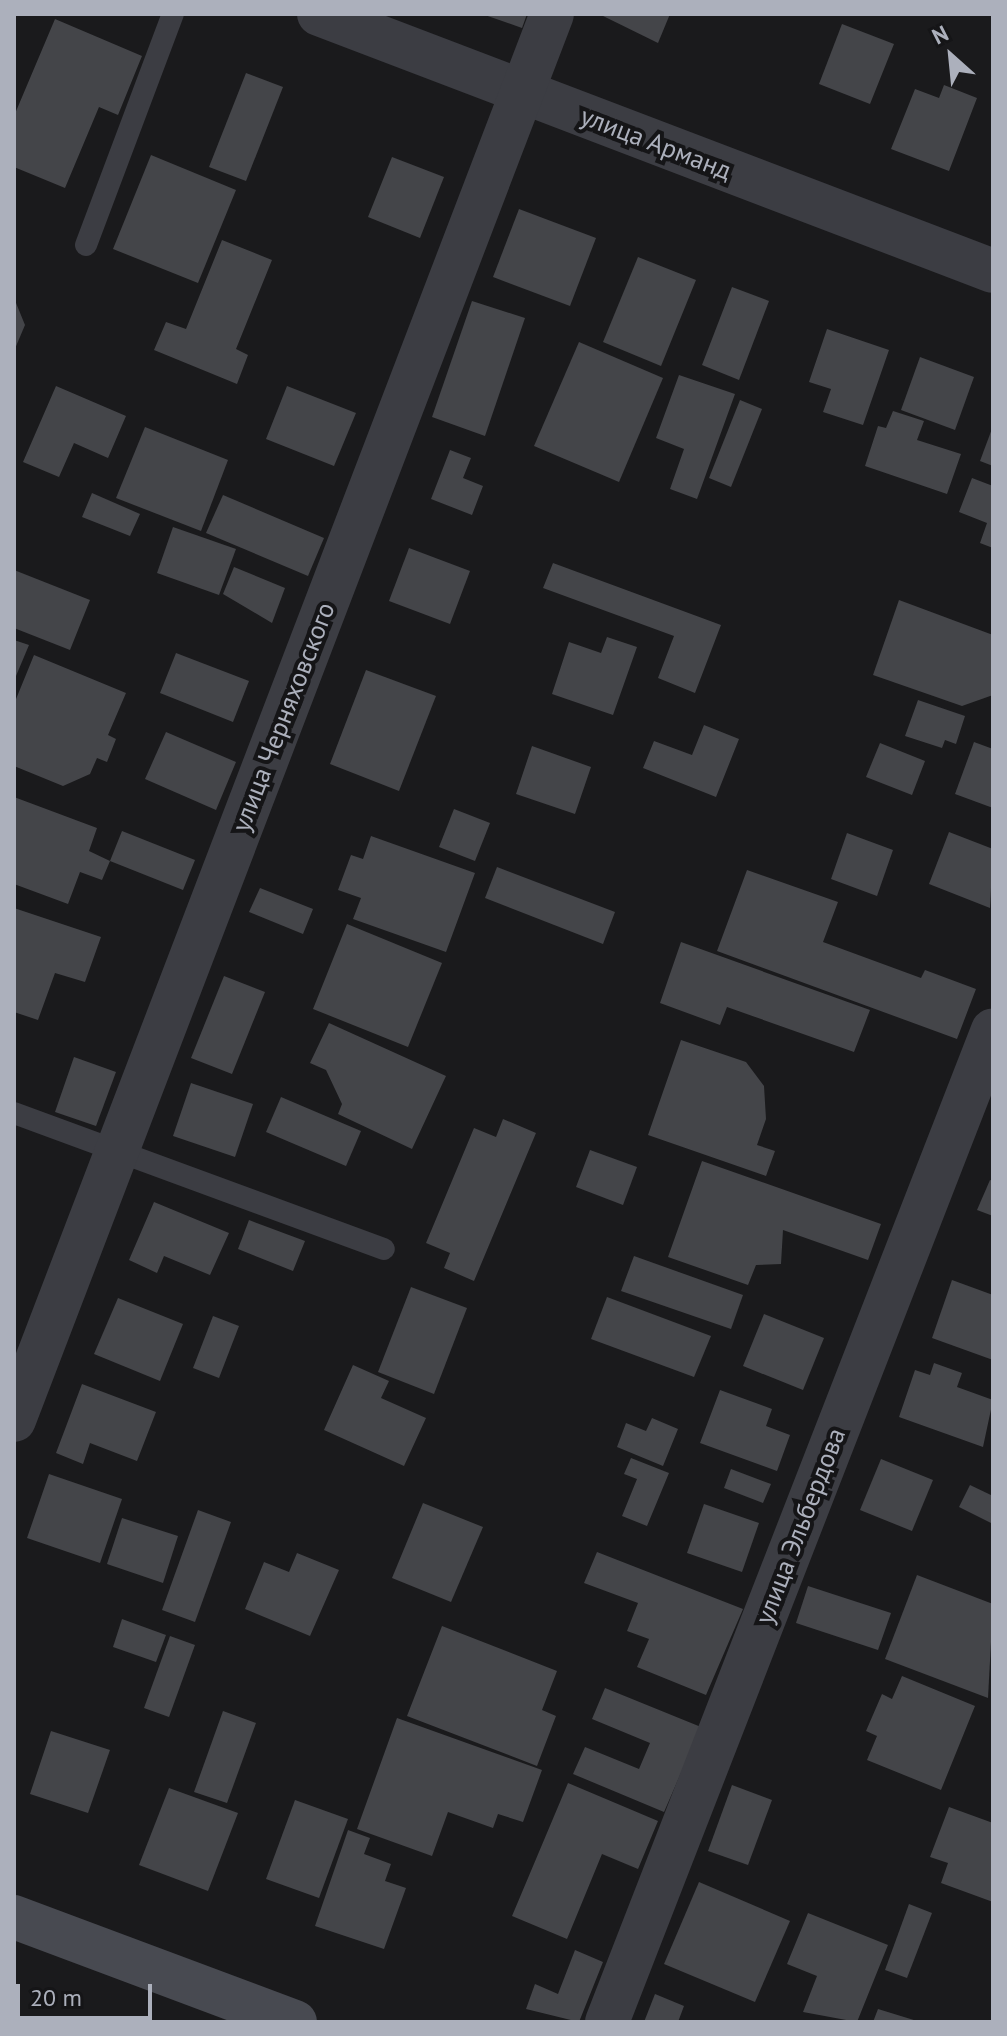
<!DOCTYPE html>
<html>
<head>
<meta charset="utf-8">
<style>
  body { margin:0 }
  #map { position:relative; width:1007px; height:2036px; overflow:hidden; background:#1a1a1c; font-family:"PT Sans",sans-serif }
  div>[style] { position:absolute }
  .building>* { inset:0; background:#444549 }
  .lane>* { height:22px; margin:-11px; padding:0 11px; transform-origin:11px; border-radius:11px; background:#3c3d43 }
  .street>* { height:44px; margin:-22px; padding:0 22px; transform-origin:22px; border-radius:22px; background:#3c3d43 }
  .secondary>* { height:44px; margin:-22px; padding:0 22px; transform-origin:22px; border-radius:22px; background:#484a51 }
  span { translate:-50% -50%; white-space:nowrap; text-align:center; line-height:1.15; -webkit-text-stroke:8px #151517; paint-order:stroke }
  .street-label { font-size:26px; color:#acb0bc }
  .frame { position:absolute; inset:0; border:16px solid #acb0bc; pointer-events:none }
  .north { position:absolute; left:911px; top:16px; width:80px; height:80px; -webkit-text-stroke:6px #151517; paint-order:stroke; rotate:333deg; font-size:22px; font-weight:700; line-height:32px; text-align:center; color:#acb0bc }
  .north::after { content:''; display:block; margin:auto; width:28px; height:36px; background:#acb0bc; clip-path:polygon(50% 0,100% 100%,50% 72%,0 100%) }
  .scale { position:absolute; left:16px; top:1984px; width:136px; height:36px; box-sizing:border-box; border:4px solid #acb0bc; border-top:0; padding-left:10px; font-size:24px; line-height:28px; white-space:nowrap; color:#acb0bc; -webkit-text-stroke:6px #151517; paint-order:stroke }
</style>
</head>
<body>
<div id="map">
  <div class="building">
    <div style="clip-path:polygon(482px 14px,527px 14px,522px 28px)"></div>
    <div style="clip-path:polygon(599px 14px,670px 14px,658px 43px)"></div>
    <div style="clip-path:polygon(55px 19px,142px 56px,118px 115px,99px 107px,65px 188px,14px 167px,14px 116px)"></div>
    <div style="clip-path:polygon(842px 24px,894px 44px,870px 104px,819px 84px)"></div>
    <div style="clip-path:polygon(246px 73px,283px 87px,246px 181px,209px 167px)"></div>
    <div style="clip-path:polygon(944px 85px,977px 98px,949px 171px,891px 149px,915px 89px,939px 98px)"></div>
    <div style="clip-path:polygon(151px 155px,236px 190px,198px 283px,113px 249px)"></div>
    <div style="clip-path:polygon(392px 157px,444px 177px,420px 238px,368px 217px)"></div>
    <div style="clip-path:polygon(519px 209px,596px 238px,570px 306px,493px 277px)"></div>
    <div style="clip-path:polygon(222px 240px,272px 260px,236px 349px,248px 355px,237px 384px,154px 350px,166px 322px,186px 329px)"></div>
    <div style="clip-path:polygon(638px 257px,696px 280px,661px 366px,603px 342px)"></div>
    <div style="clip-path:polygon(732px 287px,769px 301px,739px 380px,702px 365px)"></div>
    <div style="clip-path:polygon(14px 298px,25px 325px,14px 351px)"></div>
    <div style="clip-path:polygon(472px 301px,525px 318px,485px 436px,432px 417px)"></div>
    <div style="clip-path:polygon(827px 329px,889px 350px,863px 425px,823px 412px,831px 389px,809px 382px)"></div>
    <div style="clip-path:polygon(579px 342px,663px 378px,619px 482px,534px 446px)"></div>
    <div style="clip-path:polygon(920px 357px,974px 377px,955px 430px,901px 410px)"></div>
    <div style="clip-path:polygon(679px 375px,735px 394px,697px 499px,670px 489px,684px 449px,656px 438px)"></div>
    <div style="clip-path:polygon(56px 386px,126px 416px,108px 458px,74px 443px,59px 477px,23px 462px)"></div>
    <div style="clip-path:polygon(287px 386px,356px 413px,334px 466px,266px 439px)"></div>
    <div style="clip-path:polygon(740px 400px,762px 409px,731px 487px,709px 478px)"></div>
    <div style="clip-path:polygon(893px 411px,924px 421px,917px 440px,961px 454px,947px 494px,865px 466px,878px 426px,886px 428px)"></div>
    <div style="clip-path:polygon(993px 426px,993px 466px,980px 461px)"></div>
    <div style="clip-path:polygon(145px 427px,228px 460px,201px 531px,116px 498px)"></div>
    <div style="clip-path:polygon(450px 450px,471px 458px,463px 478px,483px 486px,472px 515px,431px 499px)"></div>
    <div style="clip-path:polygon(972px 478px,993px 486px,993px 548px,980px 543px,987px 523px,959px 512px)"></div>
    <div style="clip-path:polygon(92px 493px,140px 514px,130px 536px,82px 517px)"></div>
    <div style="clip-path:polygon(223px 495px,324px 538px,308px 576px,206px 533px)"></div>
    <div style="clip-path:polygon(173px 527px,236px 549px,219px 595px,157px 573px)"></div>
    <div style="clip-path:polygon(409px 548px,470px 571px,450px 624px,389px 601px)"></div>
    <div style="clip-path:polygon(553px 563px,721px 625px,695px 693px,658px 678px,674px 636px,543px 588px)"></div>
    <div style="clip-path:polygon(234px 567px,285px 588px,272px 623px,223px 594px)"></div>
    <div style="clip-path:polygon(14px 570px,90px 600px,70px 650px,14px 628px)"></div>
    <div style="clip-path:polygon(899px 600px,993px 635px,993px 695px,962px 706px,873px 675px)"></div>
    <div style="clip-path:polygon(607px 637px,637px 647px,613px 715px,552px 694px,569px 642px,601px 653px)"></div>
    <div style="clip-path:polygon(14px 640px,29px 645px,16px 676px,14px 675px)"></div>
    <div style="clip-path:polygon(176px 653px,249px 681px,233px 722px,160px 693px)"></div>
    <div style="clip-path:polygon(34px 655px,126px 693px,108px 735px,116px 739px,107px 762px,97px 758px,90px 774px,63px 786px,14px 766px,14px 704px)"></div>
    <div style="clip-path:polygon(366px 670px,436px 696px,399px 791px,330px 764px)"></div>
    <div style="clip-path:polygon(918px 700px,965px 716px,956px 744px,945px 740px,942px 748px,905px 736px)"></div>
    <div style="clip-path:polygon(704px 725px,739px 739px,716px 797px,643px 768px,654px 741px,692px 755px)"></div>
    <div style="clip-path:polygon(166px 732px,236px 762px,216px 810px,145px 779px)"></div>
    <div style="clip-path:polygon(974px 742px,993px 749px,993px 808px,955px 794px)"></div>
    <div style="clip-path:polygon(880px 743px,925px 761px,912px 795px,866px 777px)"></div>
    <div style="clip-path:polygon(532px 746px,591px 767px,575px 814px,516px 794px)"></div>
    <div style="clip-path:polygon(14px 797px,97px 828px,89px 851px,110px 861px,102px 880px,80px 872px,68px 904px,14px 884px)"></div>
    <div style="clip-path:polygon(454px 809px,490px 823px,475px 861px,439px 847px)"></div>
    <div style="clip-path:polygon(122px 831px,195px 860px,183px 890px,110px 861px)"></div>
    <div style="clip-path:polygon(949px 832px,993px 849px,990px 908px,929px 884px)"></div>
    <div style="clip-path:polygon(847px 833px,893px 850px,877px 896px,831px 879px)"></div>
    <div style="clip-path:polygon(371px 836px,475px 873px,446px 952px,353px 919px,361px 898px,338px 890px,351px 855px,363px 859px)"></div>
    <div style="clip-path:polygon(497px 867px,615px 912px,603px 944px,485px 898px)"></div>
    <div style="clip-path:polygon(747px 870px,838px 902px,823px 942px,921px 978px,925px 970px,976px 989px,957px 1039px,717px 951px)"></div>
    <div style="clip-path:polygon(260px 888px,313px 909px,303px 934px,249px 912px)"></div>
    <div style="clip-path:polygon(14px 908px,101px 937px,85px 982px,55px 973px,38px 1020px,14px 1012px)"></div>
    <div style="clip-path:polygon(347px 924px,442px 963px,408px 1047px,313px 1009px)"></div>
    <div style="clip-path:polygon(681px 942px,870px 1010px,854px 1052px,727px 1007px,720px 1025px,660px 1003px)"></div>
    <div style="clip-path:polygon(224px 976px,265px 992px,232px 1074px,191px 1058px)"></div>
    <div style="clip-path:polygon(329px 1023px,446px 1076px,412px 1149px,338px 1114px,342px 1104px,326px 1070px,310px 1063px)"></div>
    <div style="clip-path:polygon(681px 1040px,746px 1062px,764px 1086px,766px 1119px,757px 1145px,775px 1151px,766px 1176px,648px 1135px)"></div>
    <div style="clip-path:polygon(74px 1057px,116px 1072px,96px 1126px,55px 1112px)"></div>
    <div style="clip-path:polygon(191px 1083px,253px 1104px,235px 1157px,173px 1136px)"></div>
    <div style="clip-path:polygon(281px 1097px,361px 1131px,346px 1166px,266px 1132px)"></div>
    <div style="clip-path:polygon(503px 1119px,536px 1133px,474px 1281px,444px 1268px,450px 1253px,426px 1243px,474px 1128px,496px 1137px)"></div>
    <div style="clip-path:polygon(590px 1150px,637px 1167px,623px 1205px,576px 1187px)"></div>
    <div style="clip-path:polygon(702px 1161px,881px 1224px,868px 1260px,783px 1230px,781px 1264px,756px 1265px,748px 1285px,668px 1257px)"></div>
    <div style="clip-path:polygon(990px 1180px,993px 1181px,993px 1216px,977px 1210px)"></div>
    <div style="clip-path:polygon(154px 1202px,229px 1233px,210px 1275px,164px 1256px,157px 1273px,129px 1260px)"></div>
    <div style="clip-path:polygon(249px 1220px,305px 1241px,293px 1271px,238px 1249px)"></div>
    <div style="clip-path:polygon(634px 1256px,743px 1295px,731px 1329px,621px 1291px)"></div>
    <div style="clip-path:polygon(952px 1280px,993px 1295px,993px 1360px,932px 1338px)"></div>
    <div style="clip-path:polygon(411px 1287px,467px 1308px,434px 1394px,378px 1372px)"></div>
    <div style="clip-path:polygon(607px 1297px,711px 1336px,694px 1377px,591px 1339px)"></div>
    <div style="clip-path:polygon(118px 1298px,183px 1324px,160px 1381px,94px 1354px)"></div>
    <div style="clip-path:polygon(764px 1314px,824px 1338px,803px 1390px,743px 1366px)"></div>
    <div style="clip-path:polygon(213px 1316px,239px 1326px,219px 1378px,193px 1368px)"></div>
    <div style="clip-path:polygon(934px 1363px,962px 1373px,957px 1387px,993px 1400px,983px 1447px,899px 1417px,915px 1370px,930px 1375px)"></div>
    <div style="clip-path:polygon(353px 1365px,389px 1381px,381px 1398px,426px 1418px,404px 1466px,324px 1430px)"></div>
    <div style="clip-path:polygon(82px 1384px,156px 1412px,137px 1461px,90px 1443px,83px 1464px,56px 1453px)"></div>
    <div style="clip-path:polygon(720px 1390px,772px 1409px,766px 1426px,790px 1435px,777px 1471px,700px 1443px)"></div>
    <div style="clip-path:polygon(652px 1418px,678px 1429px,663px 1466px,617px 1447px,626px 1423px,646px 1431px)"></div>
    <div style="clip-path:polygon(631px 1458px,669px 1473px,647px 1526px,622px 1516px,637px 1479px,624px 1474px)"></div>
    <div style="clip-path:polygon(881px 1459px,933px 1480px,912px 1531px,860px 1510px)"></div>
    <div style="clip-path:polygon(731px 1469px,771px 1484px,763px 1503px,724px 1488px)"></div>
    <div style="clip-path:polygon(49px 1474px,122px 1499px,100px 1563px,27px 1538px)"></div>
    <div style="clip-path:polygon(970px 1485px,993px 1496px,993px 1524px,959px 1507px)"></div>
    <div style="clip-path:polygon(423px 1503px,483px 1527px,451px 1602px,392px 1578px)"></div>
    <div style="clip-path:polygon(704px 1504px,759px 1523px,742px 1572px,687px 1553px)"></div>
    <div style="clip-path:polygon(198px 1510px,231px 1522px,195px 1622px,162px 1610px)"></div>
    <div style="clip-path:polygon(122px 1518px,178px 1536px,163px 1583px,107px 1564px)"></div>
    <div style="clip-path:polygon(597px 1552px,743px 1609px,706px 1695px,637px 1667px,649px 1639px,627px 1631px,638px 1603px,584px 1583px)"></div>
    <div style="clip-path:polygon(297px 1553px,339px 1570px,310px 1636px,245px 1609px,264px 1562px,289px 1572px)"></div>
    <div style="clip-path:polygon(917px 1575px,993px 1604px,988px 1698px,885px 1659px)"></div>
    <div style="clip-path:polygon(808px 1586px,891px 1613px,878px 1650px,796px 1623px)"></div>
    <div style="clip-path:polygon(122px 1619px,166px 1635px,156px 1662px,113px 1647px)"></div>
    <div style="clip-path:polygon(442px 1626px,557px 1671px,542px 1710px,556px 1716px,537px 1766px,407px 1716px)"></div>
    <div style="clip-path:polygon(170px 1636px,195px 1645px,169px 1717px,144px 1708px)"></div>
    <div style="clip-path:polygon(902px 1676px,975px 1706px,941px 1790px,867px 1760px,877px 1736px,866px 1731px,882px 1694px,892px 1699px)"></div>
    <div style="clip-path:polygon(605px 1688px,701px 1727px,664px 1812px,573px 1774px,585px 1747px,639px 1769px,650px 1743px,592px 1719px)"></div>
    <div style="clip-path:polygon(223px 1711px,256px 1723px,227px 1803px,194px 1792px)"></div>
    <div style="clip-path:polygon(397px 1718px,542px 1770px,523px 1822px,498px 1814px,493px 1828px,448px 1812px,432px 1856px,357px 1829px)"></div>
    <div style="clip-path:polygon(51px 1731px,110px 1750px,88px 1813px,30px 1794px)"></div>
    <div style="clip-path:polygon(568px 1783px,658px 1821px,638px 1869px,602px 1854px,567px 1939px,512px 1916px)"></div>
    <div style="clip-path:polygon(732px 1785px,772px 1800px,748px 1865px,708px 1851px)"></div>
    <div style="clip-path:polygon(169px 1788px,238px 1813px,208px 1891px,139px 1865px)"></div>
    <div style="clip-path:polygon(295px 1800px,348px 1819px,319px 1898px,266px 1879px)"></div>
    <div style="clip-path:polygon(949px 1807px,993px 1823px,993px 1902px,941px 1883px,948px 1863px,930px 1857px)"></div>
    <div style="clip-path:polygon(348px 1830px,370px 1838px,364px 1854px,391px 1864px,385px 1881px,406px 1888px,384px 1949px,315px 1926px)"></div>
    <div style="clip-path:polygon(699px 1882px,790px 1921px,755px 2002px,664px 1964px)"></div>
    <div style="clip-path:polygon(909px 1904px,932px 1913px,907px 1978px,885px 1970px)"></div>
    <div style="clip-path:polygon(808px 1913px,888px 1945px,857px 2022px,803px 2012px,817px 1976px,787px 1964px)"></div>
    <div style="clip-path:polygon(575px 1950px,603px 1962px,579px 2022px,526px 2009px,535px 1984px,558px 1994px)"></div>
    <div style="clip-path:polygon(655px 1994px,684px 2006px,678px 2022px,644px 2022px)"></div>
    <div style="clip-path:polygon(878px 2009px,917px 2021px,916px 2022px,873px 2022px)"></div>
  </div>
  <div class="lane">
    <div style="left:86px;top:245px;width:247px;rotate:-69.4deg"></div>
    <div style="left:14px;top:1113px;width:394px;rotate:20.2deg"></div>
  </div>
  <div class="street">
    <div style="left:319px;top:14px;width:721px;rotate:20.87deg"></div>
    <div style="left:14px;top:1420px;width:1505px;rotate:-69.06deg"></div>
    <div style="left:607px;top:2022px;width:1064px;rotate:-68.74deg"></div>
  </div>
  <div class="secondary">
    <div style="left:14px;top:1917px;width:300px;rotate:20.5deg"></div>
  </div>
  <div class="street-label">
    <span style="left:656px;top:143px;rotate:21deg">улица Арманд</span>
    <span style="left:283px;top:717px;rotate:-69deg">улица Черняховского</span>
    <span style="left:800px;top:1526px;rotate:-69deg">улица Эльбердова</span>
  </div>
  <div class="frame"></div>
  <div class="north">N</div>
  <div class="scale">20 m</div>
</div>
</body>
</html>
